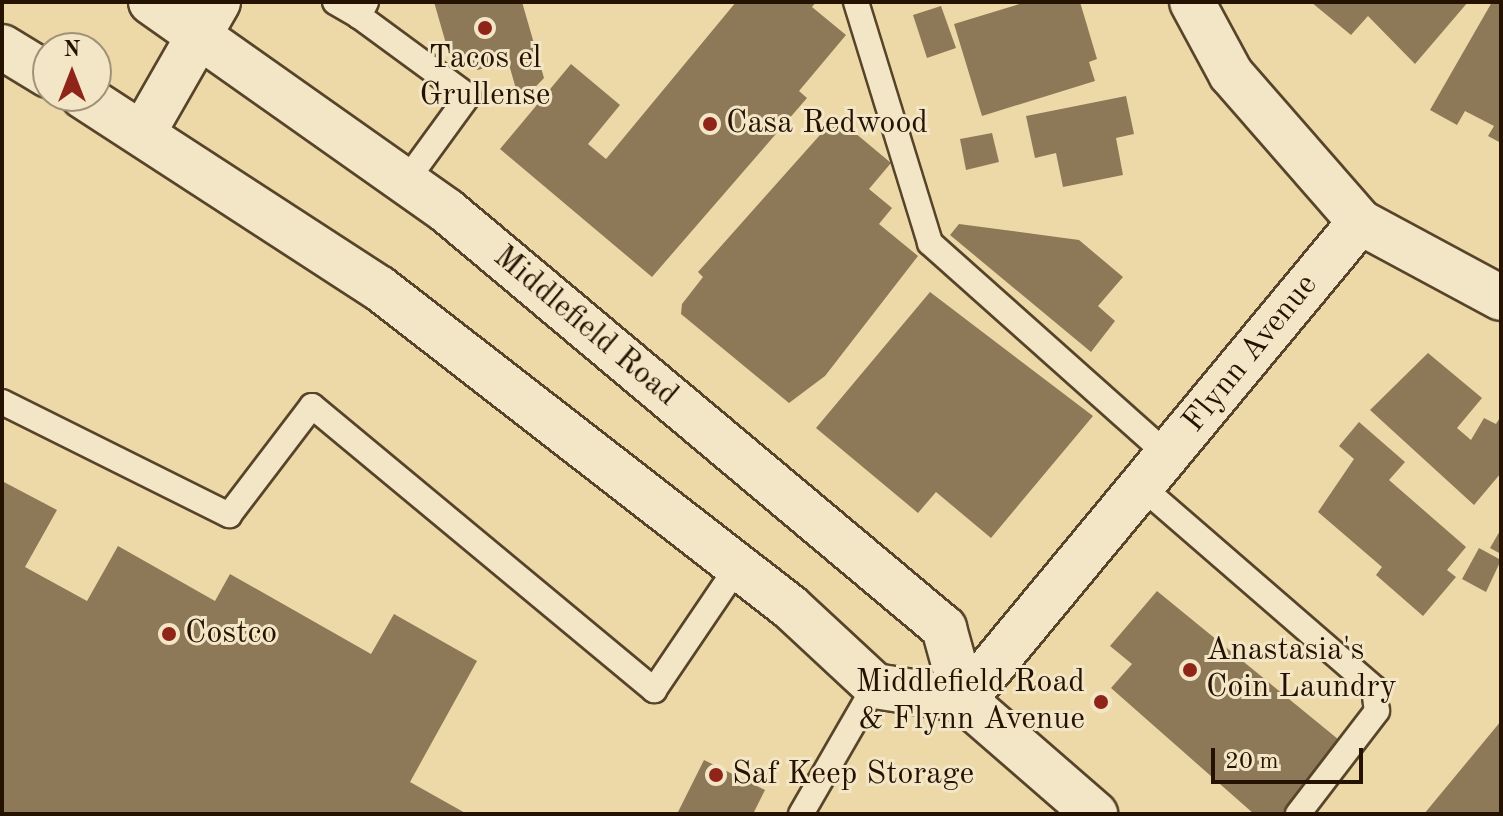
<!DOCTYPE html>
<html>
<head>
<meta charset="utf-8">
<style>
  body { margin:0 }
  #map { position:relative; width:1503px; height:816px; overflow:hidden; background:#edd9a7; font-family:"Old Standard TT",serif }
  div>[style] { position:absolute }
  .building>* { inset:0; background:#8d7957 }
  .roads { filter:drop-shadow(2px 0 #57442a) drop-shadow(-2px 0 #57442a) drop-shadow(0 2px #57442a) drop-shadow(0 -2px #57442a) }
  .service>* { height:24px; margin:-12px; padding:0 12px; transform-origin:12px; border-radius:12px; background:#f3e6c6 }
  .minor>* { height:44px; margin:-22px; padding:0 22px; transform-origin:22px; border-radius:22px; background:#f3e6c6 }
  .tertiary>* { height:44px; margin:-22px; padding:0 22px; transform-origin:22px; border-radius:22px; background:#f3e6c6 }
  .secondary>* { height:44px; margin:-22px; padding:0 22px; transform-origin:22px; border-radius:22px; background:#f3e6c6 }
  .dots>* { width:22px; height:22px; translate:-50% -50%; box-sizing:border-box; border:4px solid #f3e6c6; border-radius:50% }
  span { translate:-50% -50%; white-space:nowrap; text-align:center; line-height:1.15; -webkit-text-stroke:6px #f3e6c6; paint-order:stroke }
  .poi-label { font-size:32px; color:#251200 }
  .left { translate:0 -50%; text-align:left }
  .right { translate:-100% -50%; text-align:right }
  .street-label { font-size:32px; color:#251200 }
  .frame { position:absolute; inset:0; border:4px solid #251200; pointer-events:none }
  .north { position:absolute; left:32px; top:32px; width:80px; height:80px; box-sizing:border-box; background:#f3e6c6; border:2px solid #a19177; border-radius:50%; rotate:0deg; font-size:22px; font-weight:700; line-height:32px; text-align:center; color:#251200 }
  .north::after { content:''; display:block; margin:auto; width:28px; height:36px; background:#8f2418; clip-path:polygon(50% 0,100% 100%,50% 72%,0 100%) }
  .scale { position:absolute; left:1211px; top:748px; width:152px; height:36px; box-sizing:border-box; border:4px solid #251200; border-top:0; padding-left:10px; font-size:24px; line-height:28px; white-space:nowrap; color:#251200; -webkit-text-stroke:6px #f3e6c6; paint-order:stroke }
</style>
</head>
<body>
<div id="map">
  <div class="building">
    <div style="clip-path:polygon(434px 2px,522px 2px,544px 78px,520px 103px,508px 61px,478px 70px,449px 54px)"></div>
    <div style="clip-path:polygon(736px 2px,816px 2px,812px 7px,846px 35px,799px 91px,807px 98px,652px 277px,500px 149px,571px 64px,620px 105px,588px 144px,606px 159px)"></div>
    <div style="clip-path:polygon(1026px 2px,1080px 2px,1097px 59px,1089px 62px,1095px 81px,982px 116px,954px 24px)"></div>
    <div style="clip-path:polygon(1311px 2px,1468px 2px,1415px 64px,1368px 16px,1351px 35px)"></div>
    <div style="clip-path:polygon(1492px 2px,1501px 2px,1501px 143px,1488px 136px,1494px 126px,1465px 111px,1457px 125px,1430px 110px)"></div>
    <div style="clip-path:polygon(941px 6px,956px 48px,927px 58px,913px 15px)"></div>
    <div style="clip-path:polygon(1126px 96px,1134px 134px,1116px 138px,1123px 175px,1063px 187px,1056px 153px,1035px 158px,1026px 116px)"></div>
    <div style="clip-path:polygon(836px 117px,891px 163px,869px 189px,892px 208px,879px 224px,918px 256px,825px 376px,789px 403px,681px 314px,682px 304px,703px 277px,698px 272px)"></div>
    <div style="clip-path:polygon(992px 133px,999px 162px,966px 170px,960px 139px)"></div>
    <div style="clip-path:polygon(959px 224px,1079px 240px,1123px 277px,1098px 306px,1115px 321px,1091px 352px,950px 235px)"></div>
    <div style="clip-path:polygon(930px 292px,1093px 416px,991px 538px,936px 492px,918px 513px,816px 428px)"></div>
    <div style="clip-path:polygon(1428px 353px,1482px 398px,1457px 428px,1471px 440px,1484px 418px,1496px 424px,1501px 416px,1501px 473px,1474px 505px,1370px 410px)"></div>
    <div style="clip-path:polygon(1359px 422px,1405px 462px,1389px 480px,1466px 547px,1447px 570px,1456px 577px,1423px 616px,1376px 575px,1382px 567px,1318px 512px,1354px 459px,1339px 446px)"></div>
    <div style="clip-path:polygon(2px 481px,57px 510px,25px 567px,87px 601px,118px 546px,215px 601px,230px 574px,371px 654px,394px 614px,477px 661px,410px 782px,467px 814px,2px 814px)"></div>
    <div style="clip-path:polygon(1501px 529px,1501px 554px,1490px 548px)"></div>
    <div style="clip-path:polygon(1479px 548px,1501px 560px,1486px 592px,1462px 579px)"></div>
    <div style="clip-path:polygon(1157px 591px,1344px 744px,1288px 814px,1254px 814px,1111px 688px,1132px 664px,1110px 646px)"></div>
    <div style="clip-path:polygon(1501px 721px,1501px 814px,1424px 814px)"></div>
    <div style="clip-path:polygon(704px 760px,765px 790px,753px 814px,677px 814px)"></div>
  </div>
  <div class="roads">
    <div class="service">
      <div style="left:335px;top:2px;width:28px;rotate:30deg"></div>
      <div style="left:366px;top:2px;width:16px;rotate:117deg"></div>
      <div style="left:359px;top:16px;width:135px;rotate:36.3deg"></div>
      <div style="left:468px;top:96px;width:105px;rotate:126.1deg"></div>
      <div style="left:856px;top:2px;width:252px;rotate:72.9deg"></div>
      <div style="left:930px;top:243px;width:319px;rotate:41.7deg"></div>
      <div style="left:2px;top:402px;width:254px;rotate:26.5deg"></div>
      <div style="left:229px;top:515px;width:137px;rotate:-52.7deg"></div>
      <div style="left:312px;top:406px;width:445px;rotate:39.7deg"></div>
      <div style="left:654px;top:690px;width:150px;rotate:-55.9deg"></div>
      <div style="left:1142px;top:487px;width:307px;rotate:40.9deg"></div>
      <div style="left:1374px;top:688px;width:23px;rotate:83deg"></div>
      <div style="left:1377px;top:711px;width:130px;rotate:127.5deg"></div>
      <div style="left:801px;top:814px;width:148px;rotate:-60deg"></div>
    </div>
    <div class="minor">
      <div style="left:1192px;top:2px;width:82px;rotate:61.6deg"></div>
      <div style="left:1231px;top:74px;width:196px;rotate:48.9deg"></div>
      <div style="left:1360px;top:222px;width:160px;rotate:28.3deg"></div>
      <div style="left:964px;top:700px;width:621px;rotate:-50.36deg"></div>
    </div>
    <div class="tertiary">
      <div style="left:143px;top:133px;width:151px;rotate:-60.2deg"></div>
    </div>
    <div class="secondary">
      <div style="left:151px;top:2px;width:362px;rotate:35.2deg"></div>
      <div style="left:447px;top:211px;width:649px;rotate:40deg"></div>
      <div style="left:944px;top:628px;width:75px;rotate:74.5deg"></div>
      <div style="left:2px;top:47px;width:54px;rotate:31.3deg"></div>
      <div style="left:83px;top:96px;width:353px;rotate:33deg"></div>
      <div style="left:379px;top:288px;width:520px;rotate:37.82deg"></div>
      <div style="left:790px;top:607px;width:116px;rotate:42.9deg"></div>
      <div style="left:875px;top:686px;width:90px;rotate:8.9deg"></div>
      <div style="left:964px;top:700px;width:174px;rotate:41deg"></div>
    </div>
  </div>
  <div class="dots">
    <div style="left:485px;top:28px;background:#8f2418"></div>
    <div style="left:710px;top:124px;background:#8f2418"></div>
    <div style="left:169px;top:634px;background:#8f2418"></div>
    <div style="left:1190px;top:670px;background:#8f2418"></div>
    <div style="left:1101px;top:702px;background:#8f2418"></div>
    <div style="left:716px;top:775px;background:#8f2418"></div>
  </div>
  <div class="poi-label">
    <span style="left:485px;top:78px">Tacos el<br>Grullense</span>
    <span class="left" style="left:726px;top:124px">Casa Redwood</span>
    <span class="left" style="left:185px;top:634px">Costco</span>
    <span class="left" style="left:1206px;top:670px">Anastasia's<br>Coin Laundry</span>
    <span class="right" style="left:1085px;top:702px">Middlefield Road<br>&amp; Flynn Avenue</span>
    <span class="left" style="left:732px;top:775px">Saf Keep Storage</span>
  </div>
  <div class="street-label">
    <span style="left:585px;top:327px;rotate:40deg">Middlefield Road</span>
    <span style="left:1251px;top:354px;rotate:-51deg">Flynn Avenue</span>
  </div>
  <div class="frame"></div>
  <div class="north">N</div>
  <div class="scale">20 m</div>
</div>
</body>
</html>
